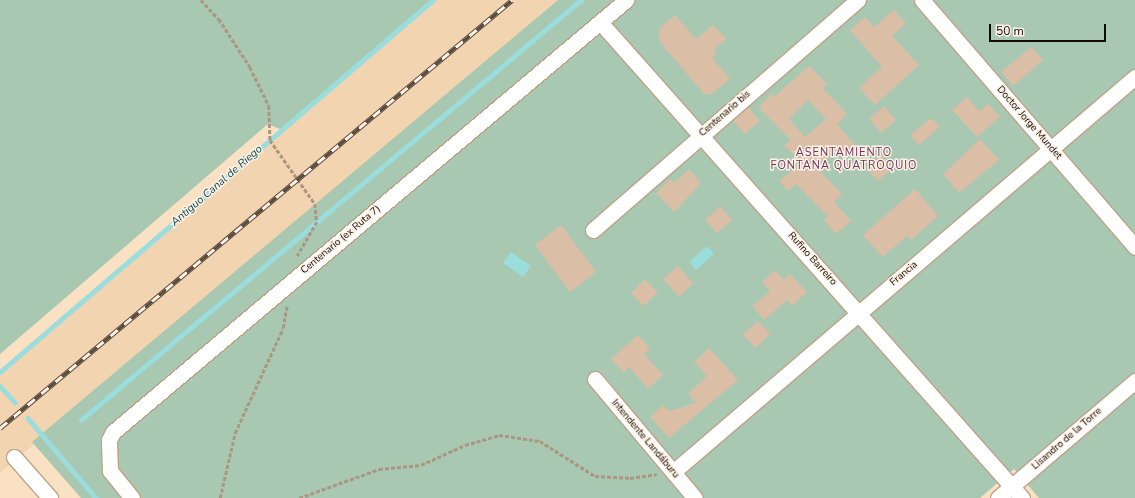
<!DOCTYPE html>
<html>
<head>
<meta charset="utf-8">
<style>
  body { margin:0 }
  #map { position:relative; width:1135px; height:498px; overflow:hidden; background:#fbe1c4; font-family:"Nunito Sans",sans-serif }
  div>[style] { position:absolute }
  .built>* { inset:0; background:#f2d4b1 }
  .green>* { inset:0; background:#a8c8b2 }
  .water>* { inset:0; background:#9bdcdd }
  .stream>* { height:4.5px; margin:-2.25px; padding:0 2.25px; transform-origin:2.25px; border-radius:2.25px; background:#9bdcdd }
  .building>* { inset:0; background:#dbbea6 }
  .path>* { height:2.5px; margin-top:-1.25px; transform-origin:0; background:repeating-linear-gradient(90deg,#aa9681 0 4px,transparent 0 6px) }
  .roads { filter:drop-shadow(1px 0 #bca489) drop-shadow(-1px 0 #bca489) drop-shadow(0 1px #bca489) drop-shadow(0 -1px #bca489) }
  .minor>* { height:15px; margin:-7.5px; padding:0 7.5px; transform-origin:7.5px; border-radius:7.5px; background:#fff }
  .rail>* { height:4.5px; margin-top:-2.25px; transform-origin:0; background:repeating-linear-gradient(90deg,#fcf1e6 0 9px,#5a4c3e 0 18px); box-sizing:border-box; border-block:1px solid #5a4c3e }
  span { translate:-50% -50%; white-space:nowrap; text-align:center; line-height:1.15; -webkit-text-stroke:3px #fcf1e6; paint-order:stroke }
  .street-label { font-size:10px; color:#130b03 }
  .neighbourhood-label { font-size:11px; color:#703258; letter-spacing:1px }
  .water-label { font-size:11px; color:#0e494b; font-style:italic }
  .scale { position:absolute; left:989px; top:24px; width:117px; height:18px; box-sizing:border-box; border:2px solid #130b03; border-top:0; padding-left:5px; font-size:12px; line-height:14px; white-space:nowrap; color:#130b03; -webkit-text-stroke:3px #fcf1e6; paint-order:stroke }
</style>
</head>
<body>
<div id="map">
  <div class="built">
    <div style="clip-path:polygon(433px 0,558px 0,0 473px,0 372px)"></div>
  </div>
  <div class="green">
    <div style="clip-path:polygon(0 0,433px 0,282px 130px,268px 124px,0 354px)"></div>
    <div style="clip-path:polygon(558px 0,1135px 0,1135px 498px,1039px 498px,1014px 469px,980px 498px,81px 498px,32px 442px)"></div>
  </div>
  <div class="water">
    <div style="clip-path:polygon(707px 246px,714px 254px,696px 270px,689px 262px)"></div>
    <div style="clip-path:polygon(511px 252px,531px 266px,523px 277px,503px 263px)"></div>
  </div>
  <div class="stream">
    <div style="left:0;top:372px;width:571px;rotate:-40.67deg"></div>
    <div style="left:0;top:386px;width:22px;rotate:47deg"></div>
    <div style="left:28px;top:418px;width:105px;rotate:49.6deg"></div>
    <div style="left:81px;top:420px;width:653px;rotate:-40.03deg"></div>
  </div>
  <div class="building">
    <div style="clip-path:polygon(894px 10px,906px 23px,892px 36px,919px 65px,875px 105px,859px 88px,882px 67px,850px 30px,865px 17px,874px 27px)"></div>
    <div style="clip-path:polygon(675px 15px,696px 39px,713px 25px,726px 39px,714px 49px,717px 53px,712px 58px,730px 79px,712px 94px,704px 94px,659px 41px,660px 28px)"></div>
    <div style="clip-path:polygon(1031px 47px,1043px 60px,1013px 86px,1001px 72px)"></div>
    <div style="clip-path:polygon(evenodd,809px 66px,827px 84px,823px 88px,847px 114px,837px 124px,856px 147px,844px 158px,836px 149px,816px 167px,842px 194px,834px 202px,851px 221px,836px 234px,824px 220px,828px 216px,796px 184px,788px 191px,779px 181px,801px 163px,784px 145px,791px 140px,758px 107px,772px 94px,775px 96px,809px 66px,808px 100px,826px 119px,805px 137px,789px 119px,808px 100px)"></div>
    <div style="clip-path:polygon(967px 97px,979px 111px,988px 104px,1000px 117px,977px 137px,952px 110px)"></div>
    <div style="clip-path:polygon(884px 106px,896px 120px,881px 133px,869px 119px)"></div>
    <div style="clip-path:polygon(748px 107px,760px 121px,745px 134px,733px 121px)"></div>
    <div style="clip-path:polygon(931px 118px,940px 127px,919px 145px,910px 135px)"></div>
    <div style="clip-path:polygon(980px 139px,999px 160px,959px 193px,943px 174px)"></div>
    <div style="clip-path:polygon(881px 154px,893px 168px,878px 181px,866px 168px)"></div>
    <div style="clip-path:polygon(689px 169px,701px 183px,674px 212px,656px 193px,670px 179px,674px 183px)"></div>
    <div style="clip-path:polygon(915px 189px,938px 216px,911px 240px,907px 236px,883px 257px,863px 235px)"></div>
    <div style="clip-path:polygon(720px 206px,732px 220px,717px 233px,705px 220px)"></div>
    <div style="clip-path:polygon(561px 225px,596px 272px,570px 292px,535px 245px)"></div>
    <div style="clip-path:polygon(678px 266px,693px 283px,679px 297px,663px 279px)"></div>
    <div style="clip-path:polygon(775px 270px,784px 280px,790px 274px,807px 292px,792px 306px,787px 300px,764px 320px,752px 306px,770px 291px,762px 282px)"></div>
    <div style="clip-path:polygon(645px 279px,658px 293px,643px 306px,631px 293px)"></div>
    <div style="clip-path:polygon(758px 321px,770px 334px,755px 348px,743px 334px)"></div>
    <div style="clip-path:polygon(638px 335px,650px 349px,644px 354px,663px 375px,648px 389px,629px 367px,624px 373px,611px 359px)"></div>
    <div style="clip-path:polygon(709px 348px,738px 380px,669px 438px,650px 417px,663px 405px,669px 411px,696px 403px,688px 394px,707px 376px,694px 362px)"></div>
  </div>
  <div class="path">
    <div style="left:201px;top:0;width:26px;rotate:47deg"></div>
    <div style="left:219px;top:19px;width:57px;rotate:57.1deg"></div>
    <div style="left:250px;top:67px;width:43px;rotate:64deg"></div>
    <div style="left:269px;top:106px;width:34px;rotate:88deg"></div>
    <div style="left:270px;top:140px;width:78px;rotate:54.9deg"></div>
    <div style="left:315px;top:204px;width:18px;rotate:84deg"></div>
    <div style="left:317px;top:222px;width:39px;rotate:120deg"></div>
    <div style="left:220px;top:498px;width:67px;rotate:-77deg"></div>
    <div style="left:235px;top:433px;width:115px;rotate:-65.4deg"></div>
    <div style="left:283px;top:328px;width:23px;rotate:-80deg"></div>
    <div style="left:299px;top:498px;width:85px;rotate:-19.9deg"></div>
    <div style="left:379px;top:469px;width:42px;rotate:-5.4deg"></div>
    <div style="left:421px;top:465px;width:48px;rotate:-24.4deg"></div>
    <div style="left:465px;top:445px;width:35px;rotate:-16deg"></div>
    <div style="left:499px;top:435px;width:41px;rotate:8.3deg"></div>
    <div style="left:540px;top:441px;width:65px;rotate:32.5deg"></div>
    <div style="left:595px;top:476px;width:35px;rotate:3deg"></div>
    <div style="left:630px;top:478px;width:27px;rotate:-8deg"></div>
  </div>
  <div class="roads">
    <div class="minor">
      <div style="left:922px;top:0;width:326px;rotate:49.2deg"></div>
      <div style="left:600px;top:22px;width:636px;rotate:48.44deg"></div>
      <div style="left:593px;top:230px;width:351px;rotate:-41deg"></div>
      <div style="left:595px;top:379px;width:155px;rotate:50deg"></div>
      <div style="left:14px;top:457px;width:55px;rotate:48.7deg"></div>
      <div style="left:673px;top:472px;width:608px;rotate:-40.53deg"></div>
      <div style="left:132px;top:498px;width:35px;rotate:-129deg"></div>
      <div style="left:110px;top:471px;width:31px;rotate:-92deg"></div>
      <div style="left:109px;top:440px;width:9px;rotate:-63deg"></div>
      <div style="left:113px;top:432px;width:671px;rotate:-40.1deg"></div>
      <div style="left:998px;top:498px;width:180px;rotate:-40.5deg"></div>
    </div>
  </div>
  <div class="rail">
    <div style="left:0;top:428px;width:667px;rotate:-39.89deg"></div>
  </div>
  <div class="street-label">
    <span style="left:725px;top:114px;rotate:-41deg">Centenario bis</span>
    <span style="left:1029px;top:123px;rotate:49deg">Doctor Jorge Mundet</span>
    <span style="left:341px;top:240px;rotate:-40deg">Centenario (ex Ruta 7)</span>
    <span style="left:812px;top:259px;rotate:48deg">Rufino Barreiro</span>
    <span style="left:904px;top:274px;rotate:-40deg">Francia</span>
    <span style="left:645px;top:439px;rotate:50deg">Intendente Landáburu</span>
    <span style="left:1067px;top:439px;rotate:-41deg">Lisandro de la Torre</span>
  </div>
  <div class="neighbourhood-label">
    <span style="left:844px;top:160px">ASENTAMIENTO<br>FONTANA QUATROQUIO</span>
  </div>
  <div class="water-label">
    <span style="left:217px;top:186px;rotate:-41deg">Antiguo Canal de Riego</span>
  </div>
  <div class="scale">50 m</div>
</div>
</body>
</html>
